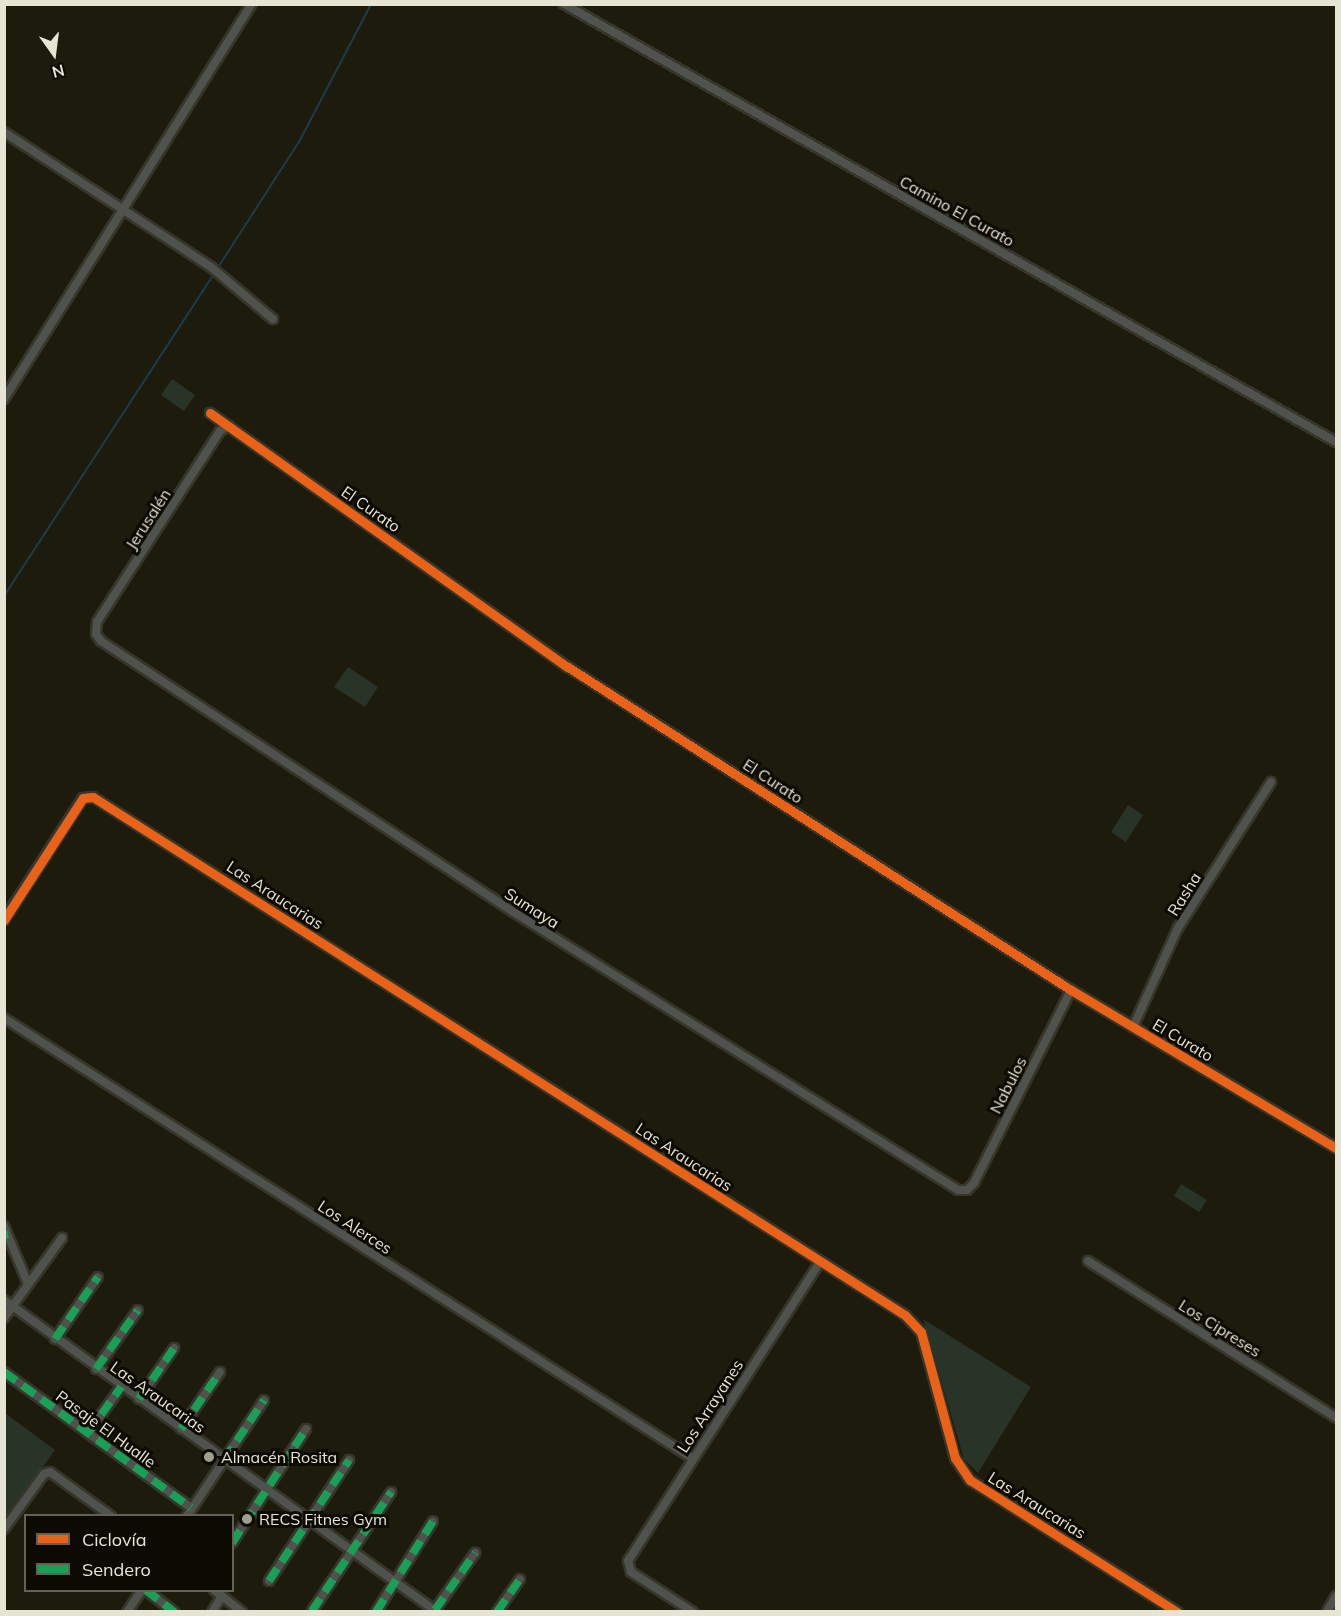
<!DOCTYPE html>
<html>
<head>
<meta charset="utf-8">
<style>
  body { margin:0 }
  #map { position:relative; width:1341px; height:1616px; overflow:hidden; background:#1d1b0c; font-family:Mulish,sans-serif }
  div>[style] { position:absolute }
  .green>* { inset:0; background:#273427 }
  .stream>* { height:2px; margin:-1px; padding:0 1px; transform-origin:1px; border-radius:1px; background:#1c3c4b }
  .roads { filter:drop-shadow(2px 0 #37362a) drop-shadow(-2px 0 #37362a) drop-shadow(0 2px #37362a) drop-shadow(0 -2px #37362a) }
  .street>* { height:8px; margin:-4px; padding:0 4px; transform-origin:4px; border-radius:4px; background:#50534d }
  .quiet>* { height:8px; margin-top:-4px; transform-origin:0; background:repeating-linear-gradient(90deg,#1a9f57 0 15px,transparent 0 23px) }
  .cycleway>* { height:9px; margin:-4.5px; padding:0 4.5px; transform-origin:4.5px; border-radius:4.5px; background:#ea6118 }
  .dots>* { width:16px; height:16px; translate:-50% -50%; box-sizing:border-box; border:3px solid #0c0a02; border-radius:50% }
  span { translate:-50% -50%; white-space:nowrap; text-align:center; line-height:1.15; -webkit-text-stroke:6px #0c0a02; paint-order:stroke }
  .street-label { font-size:16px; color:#e6e4d3 }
  .poi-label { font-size:16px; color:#e6e4d3 }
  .left { translate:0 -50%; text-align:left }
  .frame { position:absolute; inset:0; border:6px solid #e6e4d3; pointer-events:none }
  .legend { position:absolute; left:24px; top:1514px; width:210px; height:78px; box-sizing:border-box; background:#0c0a02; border:2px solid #636156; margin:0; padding:8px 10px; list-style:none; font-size:18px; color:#e6e4d3 }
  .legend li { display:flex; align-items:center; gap:12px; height:30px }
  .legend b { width:30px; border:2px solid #636156 }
  .north { position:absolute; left:24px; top:24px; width:60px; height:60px; -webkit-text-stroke:4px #0c0a02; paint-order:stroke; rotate:166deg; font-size:16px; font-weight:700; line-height:24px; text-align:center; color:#e6e4d3 }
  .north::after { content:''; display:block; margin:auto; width:21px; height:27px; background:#e6e4d3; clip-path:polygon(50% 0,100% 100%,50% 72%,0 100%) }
</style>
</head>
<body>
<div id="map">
  <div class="green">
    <div style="clip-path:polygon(172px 379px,195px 395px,184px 411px,161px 395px)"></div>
    <div style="clip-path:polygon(348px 667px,378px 687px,365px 707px,334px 687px)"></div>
    <div style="clip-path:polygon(1128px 805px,1143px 815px,1126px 842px,1111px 832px)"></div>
    <div style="clip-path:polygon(1181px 1184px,1207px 1200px,1199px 1212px,1174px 1196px)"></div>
    <div style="clip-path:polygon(923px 1319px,1031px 1387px,978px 1473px,964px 1459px)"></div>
    <div style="clip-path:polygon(5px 1413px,55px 1450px,5px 1521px)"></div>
  </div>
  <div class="stream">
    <div style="left:217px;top:269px;width:151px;rotate:-57.2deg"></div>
    <div style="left:299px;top:142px;width:156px;rotate:-62.4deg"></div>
    <div style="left:4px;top:596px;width:384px;rotate:-56.9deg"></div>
  </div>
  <div class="roads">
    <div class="street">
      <div style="left:564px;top:4px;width:888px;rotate:29.57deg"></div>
      <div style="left:4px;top:132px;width:247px;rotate:33.1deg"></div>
      <div style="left:211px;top:267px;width:81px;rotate:40deg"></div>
      <div style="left:4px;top:399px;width:466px;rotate:-57.9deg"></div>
      <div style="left:210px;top:413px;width:439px;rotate:35.4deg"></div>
      <div style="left:568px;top:667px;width:598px;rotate:32.71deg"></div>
      <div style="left:1071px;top:990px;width:309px;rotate:30.8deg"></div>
      <div style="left:229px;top:426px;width:10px;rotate:151deg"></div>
      <div style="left:220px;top:431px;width:227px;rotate:122.8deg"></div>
      <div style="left:97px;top:622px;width:12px;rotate:95deg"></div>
      <div style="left:96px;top:634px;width:9px;rotate:54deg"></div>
      <div style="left:101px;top:641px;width:492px;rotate:33.3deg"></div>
      <div style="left:512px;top:911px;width:526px;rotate:32.03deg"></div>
      <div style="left:958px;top:1190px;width:9px"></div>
      <div style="left:967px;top:1190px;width:10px;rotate:-45deg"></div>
      <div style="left:974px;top:1183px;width:216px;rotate:-63.3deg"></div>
      <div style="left:4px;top:920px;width:145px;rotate:-57.1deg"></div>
      <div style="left:83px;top:798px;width:10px;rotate:-6deg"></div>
      <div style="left:93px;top:797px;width:963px;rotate:32.54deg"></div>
      <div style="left:905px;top:1315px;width:23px;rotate:47deg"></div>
      <div style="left:921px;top:1332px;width:131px;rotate:74.9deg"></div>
      <div style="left:955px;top:1458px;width:27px;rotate:56deg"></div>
      <div style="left:970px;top:1480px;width:246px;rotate:32.5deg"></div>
      <div style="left:4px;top:1018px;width:817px;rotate:32.6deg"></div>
      <div style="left:1133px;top:1027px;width:109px;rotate:-65.6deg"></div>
      <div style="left:1178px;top:928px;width:173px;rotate:-57.5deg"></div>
      <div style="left:4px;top:1226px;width:63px;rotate:67.5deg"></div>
      <div style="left:1088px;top:1261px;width:294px;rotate:32.3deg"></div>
      <div style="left:4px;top:1300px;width:534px;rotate:35.77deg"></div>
      <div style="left:4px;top:1318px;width:99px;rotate:-54.1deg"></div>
      <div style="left:55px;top:1339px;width:75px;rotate:-55.3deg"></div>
      <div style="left:96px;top:1369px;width:72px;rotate:-54.6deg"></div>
      <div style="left:4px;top:1372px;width:231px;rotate:36deg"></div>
      <div style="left:139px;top:1399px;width:62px;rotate:-55.5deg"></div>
      <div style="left:181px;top:1429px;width:69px;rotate:-55.6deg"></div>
      <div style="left:88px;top:1433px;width:57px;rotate:-54.3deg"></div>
      <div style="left:187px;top:1516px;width:139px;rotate:-56.4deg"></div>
      <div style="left:4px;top:1529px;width:68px;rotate:-54deg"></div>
      <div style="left:44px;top:1474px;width:6px;rotate:-18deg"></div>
      <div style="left:50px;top:1472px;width:75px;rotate:35.8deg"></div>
      <div style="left:232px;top:1543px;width:136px;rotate:-57deg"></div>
      <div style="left:269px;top:1581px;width:145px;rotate:-56.5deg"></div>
      <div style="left:146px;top:1590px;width:36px;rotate:38deg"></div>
      <div style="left:214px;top:1590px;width:36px;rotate:38deg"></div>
      <div style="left:435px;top:1610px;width:70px;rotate:-54.9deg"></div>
      <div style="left:312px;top:1611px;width:143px;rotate:-56.4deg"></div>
      <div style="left:127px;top:1612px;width:27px;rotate:-56deg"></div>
      <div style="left:212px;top:1612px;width:19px;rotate:-58deg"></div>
      <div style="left:376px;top:1612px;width:107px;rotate:-57.9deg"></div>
      <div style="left:497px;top:1612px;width:40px;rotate:-55.1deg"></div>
      <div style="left:693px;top:1612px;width:74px;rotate:-147.2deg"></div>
      <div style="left:631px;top:1572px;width:11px;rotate:-105deg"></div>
      <div style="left:628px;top:1561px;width:355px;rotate:-57.3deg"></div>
      <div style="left:1327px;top:1612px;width:18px;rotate:-61deg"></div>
    </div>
  </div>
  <div class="quiet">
    <div style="left:4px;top:1235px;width:4px;rotate:-14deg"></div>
    <div style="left:55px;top:1339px;width:75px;rotate:-55.3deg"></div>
    <div style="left:96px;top:1369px;width:72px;rotate:-54.6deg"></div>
    <div style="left:4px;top:1372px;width:231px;rotate:36deg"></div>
    <div style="left:139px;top:1399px;width:62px;rotate:-55.5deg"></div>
    <div style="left:181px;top:1429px;width:69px;rotate:-55.6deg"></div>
    <div style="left:88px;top:1433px;width:57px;rotate:-54.3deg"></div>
    <div style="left:224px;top:1460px;width:72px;rotate:-56.3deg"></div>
    <div style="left:232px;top:1543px;width:136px;rotate:-57deg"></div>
    <div style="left:269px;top:1581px;width:145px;rotate:-56.5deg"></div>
    <div style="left:146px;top:1590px;width:36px;rotate:38deg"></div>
    <div style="left:435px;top:1610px;width:70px;rotate:-54.9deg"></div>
    <div style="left:312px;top:1611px;width:143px;rotate:-56.4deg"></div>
    <div style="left:376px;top:1612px;width:107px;rotate:-57.9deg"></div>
    <div style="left:497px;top:1612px;width:40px;rotate:-55.1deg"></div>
  </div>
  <div class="cycleway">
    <div style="left:210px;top:413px;width:439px;rotate:35.4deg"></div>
    <div style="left:568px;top:667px;width:598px;rotate:32.71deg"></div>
    <div style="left:1071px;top:990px;width:309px;rotate:30.8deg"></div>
    <div style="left:4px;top:920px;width:145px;rotate:-57.1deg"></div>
    <div style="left:83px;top:798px;width:10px;rotate:-6deg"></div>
    <div style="left:93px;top:797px;width:963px;rotate:32.54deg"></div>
    <div style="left:905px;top:1315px;width:23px;rotate:47deg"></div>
    <div style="left:921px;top:1332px;width:131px;rotate:74.9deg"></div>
    <div style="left:955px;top:1458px;width:27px;rotate:56deg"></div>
    <div style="left:970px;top:1480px;width:246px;rotate:32.5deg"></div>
  </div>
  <div class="dots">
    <div style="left:209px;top:1457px;background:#a09e8d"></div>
    <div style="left:247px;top:1519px;background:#a09e8d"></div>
  </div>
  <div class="street-label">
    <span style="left:957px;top:211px;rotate:29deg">Camino El Curato</span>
    <span style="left:371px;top:509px;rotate:35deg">El Curato</span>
    <span style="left:148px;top:519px;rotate:-57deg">Jerusalén</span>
    <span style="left:773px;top:781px;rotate:33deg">El Curato</span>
    <span style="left:1184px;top:894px;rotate:-58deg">Rasha</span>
    <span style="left:275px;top:895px;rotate:33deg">Las Araucarias</span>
    <span style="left:532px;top:908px;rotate:32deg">Sumaya</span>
    <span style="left:1183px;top:1040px;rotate:31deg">El Curato</span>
    <span style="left:1008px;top:1085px;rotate:-63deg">Nabulos</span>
    <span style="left:684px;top:1157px;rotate:33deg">Las Araucarias</span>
    <span style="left:355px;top:1227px;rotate:33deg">Los Alerces</span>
    <span style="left:1220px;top:1328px;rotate:32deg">Los Cipreses</span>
    <span style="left:158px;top:1397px;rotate:35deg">Las Araucarias</span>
    <span style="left:710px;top:1406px;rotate:-57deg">Los Arrayanes</span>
    <span style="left:106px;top:1429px;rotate:36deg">Pasaje El Hualle</span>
    <span style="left:1037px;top:1505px;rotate:32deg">Las Araucarias</span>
  </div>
  <div class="poi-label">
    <span class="left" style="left:221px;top:1457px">Almacén Rosita</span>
    <span class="left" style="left:259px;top:1519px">RECS Fitnes Gym</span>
  </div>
  <div class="frame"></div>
  <ul class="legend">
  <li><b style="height:8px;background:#ea6118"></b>Ciclovía</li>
  <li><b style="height:8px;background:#1a9f57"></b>Sendero</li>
  </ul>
  <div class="north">N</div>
</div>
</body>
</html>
